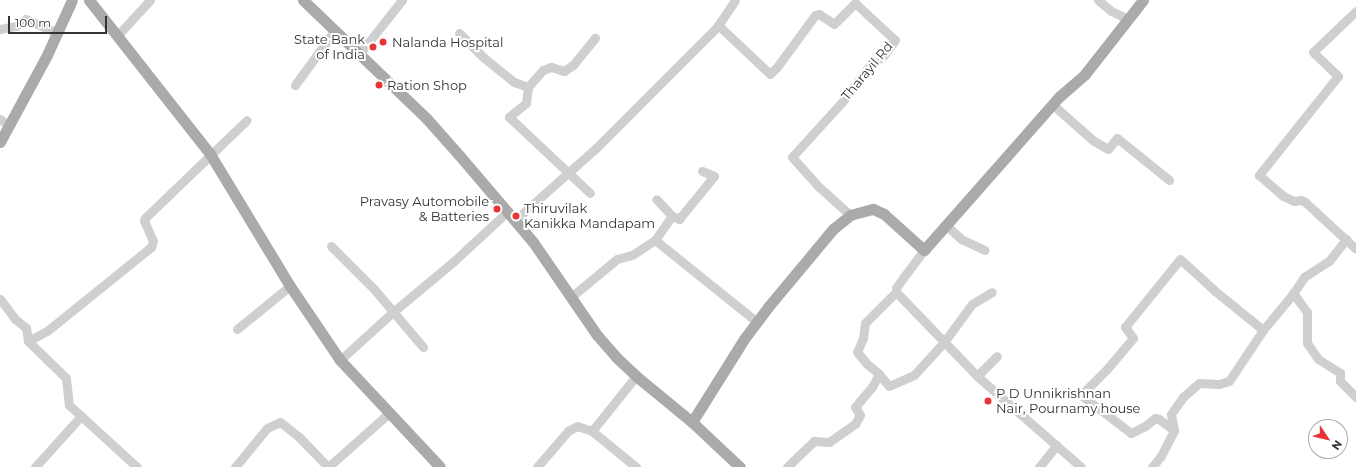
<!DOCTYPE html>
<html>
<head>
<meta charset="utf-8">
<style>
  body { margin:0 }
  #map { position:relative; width:1356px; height:467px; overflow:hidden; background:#fff; font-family:Montserrat,sans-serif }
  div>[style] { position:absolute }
  .minor>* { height:9px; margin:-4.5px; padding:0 4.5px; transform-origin:4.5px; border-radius:4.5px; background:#cfcfcf }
  .major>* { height:11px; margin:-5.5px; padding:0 5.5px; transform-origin:5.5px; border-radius:5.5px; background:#aaa }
  .dots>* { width:11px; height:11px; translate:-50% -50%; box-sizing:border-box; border:2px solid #fff; border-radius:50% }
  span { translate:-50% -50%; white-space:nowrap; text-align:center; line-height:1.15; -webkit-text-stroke:4px #fff; paint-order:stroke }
  .poi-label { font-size:13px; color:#323232 }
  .right { translate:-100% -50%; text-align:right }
  .left { translate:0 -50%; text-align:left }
  .street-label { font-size:13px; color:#323232 }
  .north { position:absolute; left:1308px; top:419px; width:40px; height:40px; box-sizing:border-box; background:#fff; border:1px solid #adadad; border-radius:50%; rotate:125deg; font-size:11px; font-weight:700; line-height:16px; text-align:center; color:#323232 }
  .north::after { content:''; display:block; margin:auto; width:14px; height:18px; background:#ea3336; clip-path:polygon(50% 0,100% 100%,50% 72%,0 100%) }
  .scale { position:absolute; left:8px; top:16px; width:99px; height:18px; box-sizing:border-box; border:2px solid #323232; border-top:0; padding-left:5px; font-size:12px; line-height:14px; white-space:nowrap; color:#323232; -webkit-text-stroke:3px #fff; paint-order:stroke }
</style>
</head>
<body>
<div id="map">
  <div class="minor">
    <div style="left:1098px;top:0;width:17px;rotate:40deg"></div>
    <div style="left:1111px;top:11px;width:19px;rotate:25deg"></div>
    <div style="left:1356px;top:11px;width:59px;rotate:136.4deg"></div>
    <div style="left:1313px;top:52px;width:35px;rotate:44deg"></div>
    <div style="left:1338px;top:76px;width:127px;rotate:128.6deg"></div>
    <div style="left:1259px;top:175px;width:32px;rotate:41deg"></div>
    <div style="left:1283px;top:196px;width:12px;rotate:24deg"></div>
    <div style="left:1294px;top:201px;width:7px;rotate:-8deg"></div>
    <div style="left:1301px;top:200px;width:4px;rotate:27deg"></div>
    <div style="left:1305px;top:202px;width:69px;rotate:42.7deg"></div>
    <div style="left:718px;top:25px;width:71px;rotate:43.3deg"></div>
    <div style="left:770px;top:74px;width:10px;rotate:-45deg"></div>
    <div style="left:777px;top:67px;width:64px;rotate:-53.8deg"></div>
    <div style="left:815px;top:15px;width:4px;rotate:-14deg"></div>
    <div style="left:819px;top:14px;width:18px;rotate:34deg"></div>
    <div style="left:834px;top:24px;width:30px;rotate:-45deg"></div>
    <div style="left:855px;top:3px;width:54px;rotate:42.8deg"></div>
    <div style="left:895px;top:40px;width:19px;rotate:126deg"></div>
    <div style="left:884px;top:55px;width:21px;rotate:141deg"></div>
    <div style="left:868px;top:68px;width:43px;rotate:127.4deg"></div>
    <div style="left:842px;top:102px;width:74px;rotate:132.3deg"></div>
    <div style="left:792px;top:157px;width:39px;rotate:48deg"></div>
    <div style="left:818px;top:186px;width:43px;rotate:42.2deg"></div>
    <div style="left:0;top:29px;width:16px;rotate:-11deg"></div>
    <div style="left:16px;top:26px;width:12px;rotate:-35deg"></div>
    <div style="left:26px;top:19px;width:34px;rotate:24deg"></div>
    <div style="left:459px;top:33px;width:34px;rotate:45deg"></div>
    <div style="left:483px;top:57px;width:40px;rotate:39deg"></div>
    <div style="left:514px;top:82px;width:15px;rotate:20deg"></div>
    <div style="left:528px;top:87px;width:16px;rotate:97deg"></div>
    <div style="left:526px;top:103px;width:22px;rotate:141deg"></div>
    <div style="left:509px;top:117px;width:111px;rotate:43.2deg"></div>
    <div style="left:117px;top:36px;width:49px;rotate:-47.5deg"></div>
    <div style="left:360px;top:53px;width:68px;rotate:-51.6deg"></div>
    <div style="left:295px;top:85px;width:68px;rotate:-54deg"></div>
    <div style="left:528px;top:87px;width:23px;rotate:-49deg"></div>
    <div style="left:543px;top:70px;width:9px;rotate:-21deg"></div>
    <div style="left:551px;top:67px;width:14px;rotate:17deg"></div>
    <div style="left:564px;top:71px;width:11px;rotate:-34deg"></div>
    <div style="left:573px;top:65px;width:35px;rotate:-51deg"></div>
    <div style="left:1053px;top:105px;width:55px;rotate:41.3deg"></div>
    <div style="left:1094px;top:141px;width:16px;rotate:30deg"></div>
    <div style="left:1108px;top:149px;width:14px;rotate:-51deg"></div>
    <div style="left:1117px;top:138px;width:67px;rotate:38.9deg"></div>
    <div style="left:0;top:119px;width:11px;rotate:38deg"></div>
    <div style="left:672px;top:216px;width:8px;rotate:23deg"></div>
    <div style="left:679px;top:219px;width:55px;rotate:-50.9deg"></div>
    <div style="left:714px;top:176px;width:13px;rotate:-157deg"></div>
    <div style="left:515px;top:220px;width:107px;rotate:-41.6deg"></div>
    <div style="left:595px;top:149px;width:173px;rotate:-45deg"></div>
    <div style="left:717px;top:27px;width:32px;rotate:-56deg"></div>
    <div style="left:946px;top:225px;width:21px;rotate:43deg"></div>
    <div style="left:961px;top:239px;width:26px;rotate:25deg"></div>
    <div style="left:655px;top:240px;width:131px;rotate:38.8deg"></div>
    <div style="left:331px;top:246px;width:61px;rotate:45deg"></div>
    <div style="left:374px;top:289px;width:76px;rotate:49.8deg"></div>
    <div style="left:924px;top:250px;width:35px;rotate:127deg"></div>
    <div style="left:903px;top:278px;width:12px;rotate:125deg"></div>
    <div style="left:896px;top:288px;width:4px;rotate:90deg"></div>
    <div style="left:896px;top:292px;width:117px;rotate:46deg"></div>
    <div style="left:977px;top:376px;width:138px;rotate:41.2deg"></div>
    <div style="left:896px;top:292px;width:44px;rotate:135deg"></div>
    <div style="left:865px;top:323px;width:15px;rotate:98deg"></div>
    <div style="left:863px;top:338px;width:15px;rotate:113deg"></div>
    <div style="left:857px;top:352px;width:16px;rotate:50deg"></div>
    <div style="left:867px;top:364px;width:13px;rotate:39deg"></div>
    <div style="left:877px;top:372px;width:18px;rotate:49deg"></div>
    <div style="left:889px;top:386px;width:27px;rotate:-24deg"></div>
    <div style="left:914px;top:375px;width:45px;rotate:-47.7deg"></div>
    <div style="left:944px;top:342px;width:47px;rotate:-53.6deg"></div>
    <div style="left:972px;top:304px;width:23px;rotate:-31deg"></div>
    <div style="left:1293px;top:293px;width:24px;rotate:54deg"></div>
    <div style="left:1307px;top:312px;width:31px;rotate:90deg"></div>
    <div style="left:1307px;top:343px;width:19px;rotate:55deg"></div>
    <div style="left:1318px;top:359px;width:26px;rotate:32deg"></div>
    <div style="left:1340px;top:373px;width:8px;rotate:90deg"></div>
    <div style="left:1340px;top:381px;width:23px;rotate:45deg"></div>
    <div style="left:571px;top:297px;width:60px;rotate:-39.6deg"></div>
    <div style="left:617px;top:259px;width:16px;rotate:-15deg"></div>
    <div style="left:632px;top:255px;width:27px;rotate:-33deg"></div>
    <div style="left:655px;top:240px;width:29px;rotate:-55deg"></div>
    <div style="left:672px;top:216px;width:23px;rotate:-133deg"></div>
    <div style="left:0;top:299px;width:25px;rotate:53deg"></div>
    <div style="left:15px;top:319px;width:14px;rotate:39deg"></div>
    <div style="left:26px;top:328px;width:13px;rotate:81deg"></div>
    <div style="left:28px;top:341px;width:21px;rotate:-28deg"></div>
    <div style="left:47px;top:331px;width:134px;rotate:-38.9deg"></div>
    <div style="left:151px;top:247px;width:6px;rotate:-72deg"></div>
    <div style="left:153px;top:241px;width:22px;rotate:-114deg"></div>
    <div style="left:144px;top:221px;width:3px;rotate:-72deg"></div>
    <div style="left:145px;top:218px;width:141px;rotate:-43.9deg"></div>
    <div style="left:237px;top:329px;width:68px;rotate:-39.1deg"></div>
    <div style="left:28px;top:341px;width:53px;rotate:44.2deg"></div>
    <div style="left:66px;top:378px;width:27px;rotate:84deg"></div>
    <div style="left:69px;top:405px;width:92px;rotate:42.4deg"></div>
    <div style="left:340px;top:360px;width:72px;rotate:-42.2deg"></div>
    <div style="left:393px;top:312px;width:80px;rotate:-39.9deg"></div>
    <div style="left:454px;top:261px;width:74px;rotate:-42.8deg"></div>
    <div style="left:977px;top:376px;width:28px;rotate:-45deg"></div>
    <div style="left:1174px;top:430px;width:19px;rotate:-144deg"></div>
    <div style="left:1159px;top:419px;width:4px;rotate:-166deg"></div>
    <div style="left:1155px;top:418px;width:13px;rotate:141deg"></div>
    <div style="left:1145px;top:426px;width:16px;rotate:153deg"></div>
    <div style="left:1131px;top:433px;width:63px;rotate:-142.8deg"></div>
    <div style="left:1081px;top:395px;width:37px;rotate:-45deg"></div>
    <div style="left:1107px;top:369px;width:40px;rotate:-50deg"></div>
    <div style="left:1133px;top:338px;width:14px;rotate:-126deg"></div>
    <div style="left:1125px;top:327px;width:87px;rotate:-51deg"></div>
    <div style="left:1180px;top:259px;width:47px;rotate:42.4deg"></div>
    <div style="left:1215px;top:291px;width:62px;rotate:39.1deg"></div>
    <div style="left:592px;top:431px;width:70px;rotate:-51.3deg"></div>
    <div style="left:35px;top:467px;width:69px;rotate:-48deg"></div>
    <div style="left:235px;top:467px;width:50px;rotate:-50.6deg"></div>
    <div style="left:267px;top:428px;width:14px;rotate:-25deg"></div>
    <div style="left:280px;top:422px;width:24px;rotate:38deg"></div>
    <div style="left:299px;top:437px;width:42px;rotate:46deg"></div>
    <div style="left:328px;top:467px;width:81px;rotate:-41.5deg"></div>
    <div style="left:537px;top:467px;width:48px;rotate:-49.3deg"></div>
    <div style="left:568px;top:431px;width:10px;rotate:-29deg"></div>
    <div style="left:577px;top:426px;width:16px;rotate:18deg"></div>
    <div style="left:592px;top:431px;width:57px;rotate:39.3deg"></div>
    <div style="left:787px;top:467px;width:37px;rotate:-44deg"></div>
    <div style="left:814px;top:441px;width:15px;rotate:4deg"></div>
    <div style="left:829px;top:442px;width:32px;rotate:-35deg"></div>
    <div style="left:855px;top:424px;width:10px;rotate:-61deg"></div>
    <div style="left:860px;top:415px;width:9px;rotate:-122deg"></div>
    <div style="left:855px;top:407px;width:26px;rotate:-50deg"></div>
    <div style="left:872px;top:387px;width:15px;rotate:-62deg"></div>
    <div style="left:1039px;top:467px;width:28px;rotate:-51deg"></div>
    <div style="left:1152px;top:467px;width:14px;rotate:-51deg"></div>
    <div style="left:1161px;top:456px;width:29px;rotate:-63deg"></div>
    <div style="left:1174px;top:430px;width:16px;rotate:-101deg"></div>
    <div style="left:1171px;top:414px;width:21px;rotate:-55deg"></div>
    <div style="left:1183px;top:397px;width:21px;rotate:-41deg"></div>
    <div style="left:1199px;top:383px;width:20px;rotate:3deg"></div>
    <div style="left:1219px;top:384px;width:10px;rotate:-17deg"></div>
    <div style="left:1229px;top:381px;width:61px;rotate:-56.3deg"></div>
    <div style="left:1263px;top:330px;width:45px;rotate:-50.4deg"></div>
    <div style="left:1292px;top:295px;width:22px;rotate:-56deg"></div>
    <div style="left:1304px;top:277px;width:30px;rotate:-33deg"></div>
    <div style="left:1329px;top:261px;width:28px;rotate:-52deg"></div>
  </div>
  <div class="major">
    <div style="left:89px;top:0;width:196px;rotate:51.8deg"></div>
    <div style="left:210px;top:154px;width:154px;rotate:58.8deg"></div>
    <div style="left:290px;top:286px;width:89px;rotate:56deg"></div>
    <div style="left:340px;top:360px;width:146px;rotate:46.9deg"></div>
    <div style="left:303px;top:0;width:172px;rotate:43.8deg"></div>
    <div style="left:427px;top:119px;width:48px;rotate:48.4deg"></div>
    <div style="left:459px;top:155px;width:114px;rotate:49.6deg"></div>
    <div style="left:533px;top:242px;width:113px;rotate:55.5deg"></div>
    <div style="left:597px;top:335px;width:30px;rotate:49deg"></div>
    <div style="left:617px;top:358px;width:26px;rotate:43deg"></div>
    <div style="left:636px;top:376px;width:72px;rotate:39.4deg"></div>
    <div style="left:692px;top:422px;width:66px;rotate:43.2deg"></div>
    <div style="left:0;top:142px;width:99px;rotate:-61.6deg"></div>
    <div style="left:47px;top:55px;width:60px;rotate:-65.6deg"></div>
    <div style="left:692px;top:422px;width:98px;rotate:-57.9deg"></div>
    <div style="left:744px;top:339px;width:40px;rotate:-53deg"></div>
    <div style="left:768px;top:307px;width:102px;rotate:-50.2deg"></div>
    <div style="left:833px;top:229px;width:22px;rotate:-39deg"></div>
    <div style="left:850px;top:215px;width:24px;rotate:-15deg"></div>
    <div style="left:873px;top:209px;width:12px;rotate:24deg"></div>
    <div style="left:884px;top:214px;width:54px;rotate:42deg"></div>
    <div style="left:924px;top:250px;width:205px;rotate:-48.6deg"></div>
    <div style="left:1060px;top:96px;width:33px;rotate:-41deg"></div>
    <div style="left:1085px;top:74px;width:94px;rotate:-51.9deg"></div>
  </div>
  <div class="dots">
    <div style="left:383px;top:42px;background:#ea3336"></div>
    <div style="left:373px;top:47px;background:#ea3336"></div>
    <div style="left:379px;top:85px;background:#ea3336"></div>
    <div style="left:497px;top:209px;background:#ea3336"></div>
    <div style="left:516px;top:216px;background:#ea3336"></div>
    <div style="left:988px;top:401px;background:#ea3336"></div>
  </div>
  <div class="poi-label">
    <span class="right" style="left:365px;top:47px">State Bank<br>of India</span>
    <span class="left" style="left:392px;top:42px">Nalanda Hospital</span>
    <span class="left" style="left:387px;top:85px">Ration Shop</span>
    <span class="right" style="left:489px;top:209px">Pravasy Automobile<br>&amp; Batteries</span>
    <span class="left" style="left:524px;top:216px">Thiruvilak<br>Kanikka Mandapam</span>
    <span class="left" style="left:996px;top:401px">P D Unnikrishnan<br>Nair, Pournamy house</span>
  </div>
  <div class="street-label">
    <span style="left:867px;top:71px;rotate:-50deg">Tharayil Rd</span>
  </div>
  <div class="north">N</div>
  <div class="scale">100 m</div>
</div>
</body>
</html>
